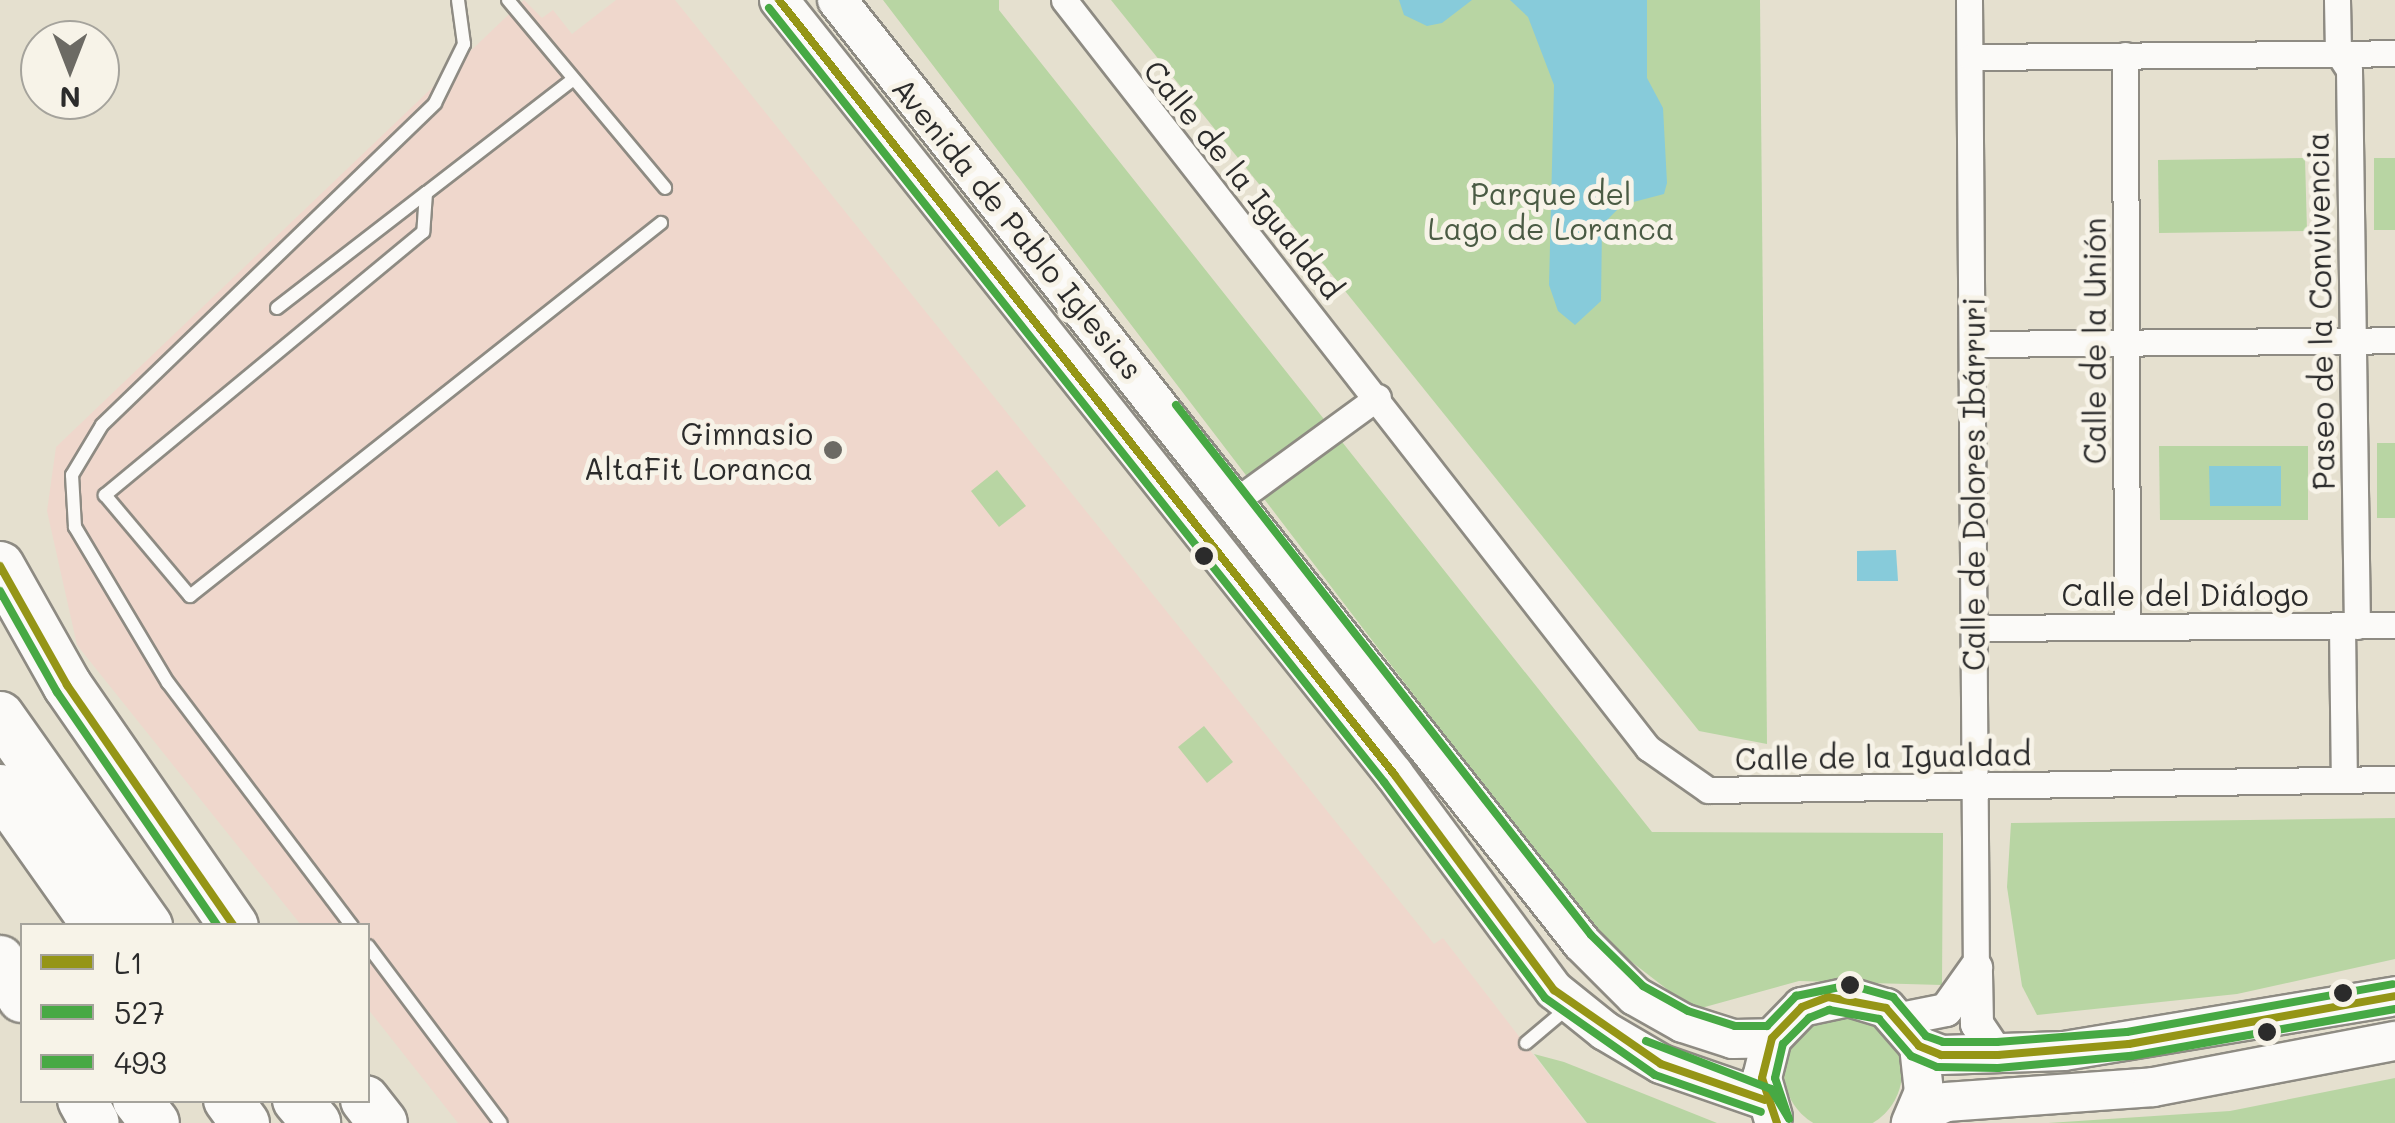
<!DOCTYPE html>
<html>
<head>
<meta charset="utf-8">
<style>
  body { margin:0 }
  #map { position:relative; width:2395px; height:1123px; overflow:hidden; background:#e5e0cf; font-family:Mali,sans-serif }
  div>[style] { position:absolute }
  .built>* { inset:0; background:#efd7cc }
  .green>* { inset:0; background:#b8d5a3 }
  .round { border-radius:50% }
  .water>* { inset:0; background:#87cbda }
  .roads { filter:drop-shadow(2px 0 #8e8b83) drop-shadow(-2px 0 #8e8b83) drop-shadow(0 2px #8e8b83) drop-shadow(0 -2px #8e8b83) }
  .service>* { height:12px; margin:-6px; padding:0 6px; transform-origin:6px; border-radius:6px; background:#fbfaf8 }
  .minor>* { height:25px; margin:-12.5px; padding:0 12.5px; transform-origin:12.5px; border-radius:12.5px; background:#fbfaf8 }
  .tertiary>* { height:32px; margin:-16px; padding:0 16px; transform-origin:16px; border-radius:16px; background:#fbfaf8 }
  .secondary>* { height:38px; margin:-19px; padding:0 19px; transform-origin:19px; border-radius:19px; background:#fbfaf8 }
  .motorway>* { height:48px; margin:-24px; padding:0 24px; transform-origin:24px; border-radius:24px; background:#fbfaf8 }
  .bus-1>* { height:8px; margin:-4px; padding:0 4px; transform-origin:4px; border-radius:4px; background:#959516 }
  .bus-2>* { height:8px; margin:-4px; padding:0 4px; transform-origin:4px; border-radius:4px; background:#47a944 }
  .bus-3>* { height:8px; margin:-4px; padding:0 4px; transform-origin:4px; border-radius:4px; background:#47a944 }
  .dots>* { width:28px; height:28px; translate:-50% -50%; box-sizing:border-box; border:5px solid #f7f3e8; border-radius:50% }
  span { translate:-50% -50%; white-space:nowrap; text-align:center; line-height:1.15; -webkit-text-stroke:10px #f7f3e8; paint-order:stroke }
  .street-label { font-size:30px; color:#2b2b2b }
  .park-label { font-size:30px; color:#4a5b44 }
  .poi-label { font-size:30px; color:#2b2b2b }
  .right { translate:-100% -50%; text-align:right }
  .legend { position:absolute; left:20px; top:923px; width:350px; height:180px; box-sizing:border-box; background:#f7f3e8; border:2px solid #a5a39c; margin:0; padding:12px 18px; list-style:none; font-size:30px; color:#2b2b2b }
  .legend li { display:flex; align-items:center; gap:20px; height:50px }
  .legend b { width:50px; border:2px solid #a5a39c }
  .north { position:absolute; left:20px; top:20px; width:100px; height:100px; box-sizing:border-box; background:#f7f3e8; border:2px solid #a5a39c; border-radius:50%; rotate:180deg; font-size:28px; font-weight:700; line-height:40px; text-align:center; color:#2b2b2b }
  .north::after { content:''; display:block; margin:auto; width:35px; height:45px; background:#6c6a64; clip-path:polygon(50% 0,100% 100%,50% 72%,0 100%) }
</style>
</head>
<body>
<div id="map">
  <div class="built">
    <div style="clip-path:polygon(524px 0,542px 18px,553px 10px,572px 34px,616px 0,675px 0,1434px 944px,1443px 938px,1586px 1123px,458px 1123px,368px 1009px,368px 926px,301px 925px,77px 645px,47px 511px,56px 447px)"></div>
  </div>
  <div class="green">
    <div style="clip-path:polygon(883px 0,999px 0,999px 10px,1652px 832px,1943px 833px,1942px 985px,1799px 981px,1694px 1010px,1598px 936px)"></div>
    <div style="clip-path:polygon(1111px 0,1760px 0,1767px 744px,1699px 731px)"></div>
    <div style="clip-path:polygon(2305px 158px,2307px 231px,2159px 233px,2158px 160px)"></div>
    <div style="clip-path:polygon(2374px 158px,2395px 158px,2395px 230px,2374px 230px)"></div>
    <div style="clip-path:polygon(2377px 443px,2395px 443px,2395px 518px,2377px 518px)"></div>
    <div style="clip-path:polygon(2159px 446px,2308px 446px,2308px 520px,2160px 520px)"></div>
    <div style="clip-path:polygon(997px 470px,1026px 506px,999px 527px,971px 491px)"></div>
    <div style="clip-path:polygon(1204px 726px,1233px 762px,1207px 783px,1178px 747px)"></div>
    <div style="clip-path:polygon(2395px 818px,2395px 959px,2237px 994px,2037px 1015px,2022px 986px,2007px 887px,2011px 823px)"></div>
    <div class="round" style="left:1784px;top:1013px;width:118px;height:118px"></div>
    <div style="clip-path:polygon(1534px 1054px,1564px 1062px,1717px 1123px,1587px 1123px)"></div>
    <div style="clip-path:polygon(2395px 1078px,2395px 1123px,2048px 1123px,2230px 1111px)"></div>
  </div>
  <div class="water">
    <div style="clip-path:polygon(1399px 0,1472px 0,1442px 23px,1427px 26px,1404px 15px)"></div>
    <div style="clip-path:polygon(1510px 0,1647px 0,1647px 78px,1663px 108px,1667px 183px,1664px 194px,1622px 205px,1609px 218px,1602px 228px,1601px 301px,1575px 325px,1558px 311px,1549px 285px,1554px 85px,1528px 17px)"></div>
    <div style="clip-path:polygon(2209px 466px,2281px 466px,2281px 506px,2210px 506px)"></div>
    <div style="clip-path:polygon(1896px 550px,1898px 581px,1857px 581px,1857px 551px)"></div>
  </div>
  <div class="roads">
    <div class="service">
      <div style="left:508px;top:0;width:245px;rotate:50.1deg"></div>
      <div style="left:571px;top:81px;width:183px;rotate:142.3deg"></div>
      <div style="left:426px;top:193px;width:39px;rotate:94deg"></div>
      <div style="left:423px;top:232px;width:413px;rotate:140.4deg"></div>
      <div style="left:105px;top:495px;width:132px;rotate:49.9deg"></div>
      <div style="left:190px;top:596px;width:601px;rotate:-38.38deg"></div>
      <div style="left:277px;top:308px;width:188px;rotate:-37.7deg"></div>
      <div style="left:352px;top:926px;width:305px;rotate:-127.1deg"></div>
      <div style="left:168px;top:683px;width:182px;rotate:-120.8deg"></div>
      <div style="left:75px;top:527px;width:52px;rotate:-93.3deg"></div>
      <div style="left:72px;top:475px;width:58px;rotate:-59deg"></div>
      <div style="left:102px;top:425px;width:463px;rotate:-44deg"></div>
      <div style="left:435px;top:103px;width:66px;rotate:-63.8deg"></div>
      <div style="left:464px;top:44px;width:44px;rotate:-97.8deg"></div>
      <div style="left:368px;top:946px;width:221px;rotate:53.1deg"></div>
      <div style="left:1526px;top:1043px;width:57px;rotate:-40.1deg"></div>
    </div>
    <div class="minor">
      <div style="left:1064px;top:0;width:949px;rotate:52.02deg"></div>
      <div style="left:1648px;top:748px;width:73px;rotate:35deg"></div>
      <div style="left:1708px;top:790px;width:687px;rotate:-0.92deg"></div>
      <div style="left:1969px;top:0;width:968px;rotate:89.59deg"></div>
      <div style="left:2337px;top:0;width:53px;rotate:88.9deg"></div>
      <div style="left:2338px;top:53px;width:20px;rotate:57deg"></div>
      <div style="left:2349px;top:70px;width:556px;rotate:89.18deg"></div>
      <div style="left:2125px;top:55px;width:572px;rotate:89.8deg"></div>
      <div style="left:1970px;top:57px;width:425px;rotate:-0.5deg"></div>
      <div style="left:1972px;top:344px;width:423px;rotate:-0.5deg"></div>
      <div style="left:1234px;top:502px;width:178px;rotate:-36.1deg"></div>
      <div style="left:2342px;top:625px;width:155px;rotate:89.3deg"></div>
      <div style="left:1975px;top:628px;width:420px;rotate:-0.4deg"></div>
    </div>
    <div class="tertiary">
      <div style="left:1976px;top:973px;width:51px;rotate:88.9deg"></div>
      <div style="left:1977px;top:1024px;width:37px;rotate:56deg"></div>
      <div style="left:1901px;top:1019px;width:46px;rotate:-11.3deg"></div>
      <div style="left:1946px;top:1010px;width:52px;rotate:-54.5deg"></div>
    </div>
    <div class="secondary">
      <div style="left:779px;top:0;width:989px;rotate:51.53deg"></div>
      <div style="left:1394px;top:774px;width:269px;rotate:53.5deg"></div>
      <div style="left:1554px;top:990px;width:65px;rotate:38.8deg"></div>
      <div style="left:1605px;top:1031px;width:65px;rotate:30.5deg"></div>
      <div style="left:1661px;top:1064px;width:110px;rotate:19.1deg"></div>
      <div style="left:837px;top:0;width:1202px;rotate:51.69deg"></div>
      <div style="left:1582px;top:943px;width:75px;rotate:45deg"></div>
      <div style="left:1635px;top:996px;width:55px;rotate:29.4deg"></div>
      <div style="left:1683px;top:1023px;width:52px;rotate:17.7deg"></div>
      <div style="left:1733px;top:1039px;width:39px;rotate:-1deg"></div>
      <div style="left:1919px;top:1046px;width:24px;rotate:22deg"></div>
      <div style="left:1941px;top:1055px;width:123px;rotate:-1.9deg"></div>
      <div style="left:2064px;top:1051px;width:336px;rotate:-9.4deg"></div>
      <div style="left:1915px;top:1116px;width:34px;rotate:-24deg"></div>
      <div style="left:1946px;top:1102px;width:208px;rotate:-4.1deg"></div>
      <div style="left:2153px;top:1087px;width:246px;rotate:-10.8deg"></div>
      <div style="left:1773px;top:1117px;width:41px;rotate:-105.8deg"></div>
      <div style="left:1762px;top:1078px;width:41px;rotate:-76deg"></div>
      <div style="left:1772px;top:1038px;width:43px;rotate:-45.9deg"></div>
      <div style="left:1802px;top:1007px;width:48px;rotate:-12deg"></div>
      <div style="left:1849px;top:997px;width:39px;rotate:17deg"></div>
      <div style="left:1886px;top:1008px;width:50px;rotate:49deg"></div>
      <div style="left:1919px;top:1046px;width:46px;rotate:83.8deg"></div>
      <div style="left:1924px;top:1092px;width:34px;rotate:113deg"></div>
    </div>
    <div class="motorway">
      <div style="left:0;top:566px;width:137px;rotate:60.6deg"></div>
      <div style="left:67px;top:685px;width:293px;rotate:55.3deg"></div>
      <div style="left:0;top:716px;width:257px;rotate:54.8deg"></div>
      <div style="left:0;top:789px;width:168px;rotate:54.7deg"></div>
      <div style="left:0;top:960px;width:44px;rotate:59.9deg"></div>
      <div style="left:82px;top:1100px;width:26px;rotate:61deg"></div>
      <div style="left:137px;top:1100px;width:29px;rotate:52deg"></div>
      <div style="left:228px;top:1100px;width:29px;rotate:54deg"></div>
      <div style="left:297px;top:1100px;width:30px;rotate:50deg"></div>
      <div style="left:365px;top:1100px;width:29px;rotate:52deg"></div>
    </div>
  </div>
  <div class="bus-1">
    <div style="left:779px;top:0;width:989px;rotate:51.53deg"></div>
    <div style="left:1394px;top:774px;width:269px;rotate:53.5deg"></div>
    <div style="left:1554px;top:990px;width:130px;rotate:34.7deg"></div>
    <div style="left:1661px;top:1064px;width:110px;rotate:19.1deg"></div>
    <div style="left:0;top:566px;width:137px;rotate:60.6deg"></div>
    <div style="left:67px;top:685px;width:293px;rotate:55.3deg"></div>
    <div style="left:1777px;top:1123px;width:47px;rotate:-108.4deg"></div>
    <div style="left:1762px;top:1078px;width:41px;rotate:-76deg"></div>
    <div style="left:1772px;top:1038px;width:43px;rotate:-45.9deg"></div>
    <div style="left:1802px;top:1007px;width:28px;rotate:-21deg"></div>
    <div style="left:1828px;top:997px;width:59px;rotate:10.7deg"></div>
    <div style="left:1886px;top:1008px;width:50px;rotate:49deg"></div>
    <div style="left:1919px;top:1046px;width:24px;rotate:22deg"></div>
    <div style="left:1941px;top:1055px;width:57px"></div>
    <div style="left:1998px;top:1055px;width:131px;rotate:-4.8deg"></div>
    <div style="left:2129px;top:1044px;width:270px;rotate:-10.2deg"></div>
  </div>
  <div class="bus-2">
    <div style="left:769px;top:8px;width:989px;rotate:51.53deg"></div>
    <div style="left:1384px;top:782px;width:269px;rotate:53.3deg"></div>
    <div style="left:1545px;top:998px;width:134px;rotate:35deg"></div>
    <div style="left:1655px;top:1075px;width:112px;rotate:19.2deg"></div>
    <div style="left:0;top:591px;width:116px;rotate:60.6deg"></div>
    <div style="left:57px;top:692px;width:284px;rotate:55.5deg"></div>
    <div style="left:1789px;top:1119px;width:43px;rotate:-108.9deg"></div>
    <div style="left:1775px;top:1078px;width:35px;rotate:-77deg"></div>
    <div style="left:1783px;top:1044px;width:37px;rotate:-45deg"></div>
    <div style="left:1809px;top:1018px;width:22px;rotate:-22deg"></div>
    <div style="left:1829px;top:1010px;width:51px;rotate:10.2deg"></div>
    <div style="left:1879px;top:1019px;width:49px;rotate:49.1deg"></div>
    <div style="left:1911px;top:1056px;width:28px;rotate:23deg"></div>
    <div style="left:1937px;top:1067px;width:61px;rotate:0.9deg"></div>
    <div style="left:1998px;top:1068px;width:134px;rotate:-5.2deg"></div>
    <div style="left:2131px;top:1056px;width:268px;rotate:-10.1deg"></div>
  </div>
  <div class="bus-3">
    <div style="left:1176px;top:405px;width:673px;rotate:51.94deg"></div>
    <div style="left:1591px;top:935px;width:73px;rotate:44.4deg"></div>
    <div style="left:1643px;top:986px;width:51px;rotate:29.1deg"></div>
    <div style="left:1688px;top:1011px;width:49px;rotate:17.7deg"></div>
    <div style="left:1735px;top:1026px;width:32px"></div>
    <div style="left:1767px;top:1026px;width:42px;rotate:-46deg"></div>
    <div style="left:1796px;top:996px;width:55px;rotate:-11.5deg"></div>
    <div style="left:1850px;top:985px;width:45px;rotate:15.6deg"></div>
    <div style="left:1893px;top:997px;width:51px;rotate:49.8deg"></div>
    <div style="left:1926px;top:1036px;width:18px;rotate:19deg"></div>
    <div style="left:1943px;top:1042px;width:54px"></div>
    <div style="left:1997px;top:1042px;width:130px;rotate:-4.4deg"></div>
    <div style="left:2127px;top:1032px;width:270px;rotate:-10.2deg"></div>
    <div style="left:1646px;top:1041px;width:134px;rotate:21deg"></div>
    <div style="left:1771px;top:1089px;width:33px;rotate:59deg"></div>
  </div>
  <div class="dots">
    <div style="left:833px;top:450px;background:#6c6a64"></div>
    <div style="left:1204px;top:556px;background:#2b2b2b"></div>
    <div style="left:1850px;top:985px;background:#2b2b2b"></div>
    <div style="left:2343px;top:993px;background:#2b2b2b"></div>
    <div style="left:2267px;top:1032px;background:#2b2b2b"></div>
  </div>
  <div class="street-label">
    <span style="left:1244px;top:179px;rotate:51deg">Calle de la Igualdad</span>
    <span style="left:1018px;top:228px;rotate:51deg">Avenida de Pablo Iglesias</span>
    <span style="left:2320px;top:311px;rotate:-91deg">Paseo de la Convivencia</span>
    <span style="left:2094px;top:341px;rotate:-90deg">Calle de la Unión</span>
    <span style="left:1973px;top:484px;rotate:-90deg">Calle de Dolores Ibárruri</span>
    <span style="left:2185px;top:594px">Calle del Diálogo</span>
    <span style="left:1883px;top:756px;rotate:-1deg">Calle de la Igualdad</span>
  </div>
  <div class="park-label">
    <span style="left:1551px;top:210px">Parque del<br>Lago de Loranca</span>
  </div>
  <div class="poi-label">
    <span class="right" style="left:813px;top:450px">Gimnasio<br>AltaFit Loranca</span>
  </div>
  <ul class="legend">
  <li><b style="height:12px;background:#959516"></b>L1</li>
  <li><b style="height:12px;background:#47a944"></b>527</li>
  <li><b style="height:12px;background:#47a944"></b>493</li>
  </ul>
  <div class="north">N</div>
</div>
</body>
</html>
